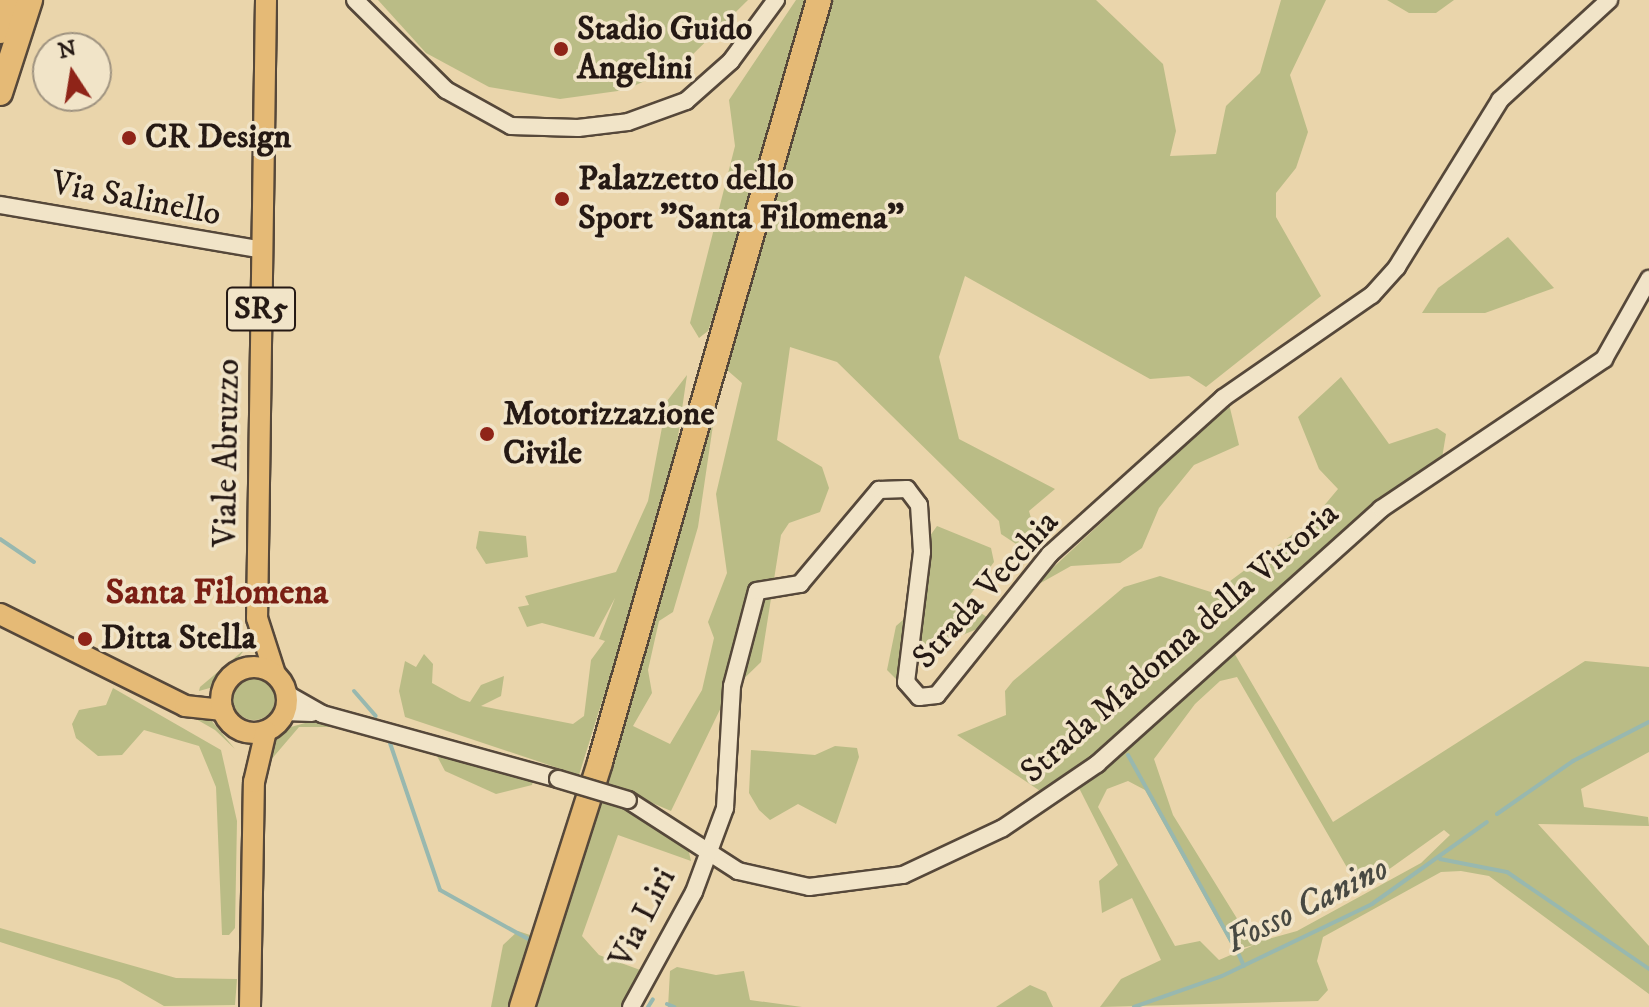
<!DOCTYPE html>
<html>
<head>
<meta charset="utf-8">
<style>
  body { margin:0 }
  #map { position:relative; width:1649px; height:1007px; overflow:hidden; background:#ead5ab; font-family:"IM FELL DW Pica",serif }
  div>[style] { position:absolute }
  .green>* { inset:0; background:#babc86 }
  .round { border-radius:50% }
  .stream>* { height:4px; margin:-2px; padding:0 2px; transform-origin:2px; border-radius:2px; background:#98b8af }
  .roads { filter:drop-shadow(2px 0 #56483a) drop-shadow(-2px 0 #56483a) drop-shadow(0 2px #56483a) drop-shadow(0 -2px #56483a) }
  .minor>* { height:16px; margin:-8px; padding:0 8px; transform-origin:8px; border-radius:8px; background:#f1e4c8 }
  .major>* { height:20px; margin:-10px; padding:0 10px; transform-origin:10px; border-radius:10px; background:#e5ba76 }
  .major>.ring { margin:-10px; padding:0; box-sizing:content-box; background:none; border:20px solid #e5ba76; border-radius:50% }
  .highway>* { height:24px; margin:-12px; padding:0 12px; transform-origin:12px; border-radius:12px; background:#e5ba76 }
  .bridges { filter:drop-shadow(2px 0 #56483a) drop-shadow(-2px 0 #56483a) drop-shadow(0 2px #56483a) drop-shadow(0 -2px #56483a) }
  .minor-bridge>* { height:16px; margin:-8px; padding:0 8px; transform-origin:8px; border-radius:8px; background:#f1e4c8 }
  .dots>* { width:22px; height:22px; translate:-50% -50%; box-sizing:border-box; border:4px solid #f1e4c8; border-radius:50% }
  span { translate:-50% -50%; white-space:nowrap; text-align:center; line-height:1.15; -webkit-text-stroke:7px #f1e4c8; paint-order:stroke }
  .shield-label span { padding:2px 6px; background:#f1e4c8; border:2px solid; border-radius:6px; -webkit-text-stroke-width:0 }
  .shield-label { font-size:32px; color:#251914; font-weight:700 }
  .poi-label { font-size:34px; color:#251914; font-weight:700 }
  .left { translate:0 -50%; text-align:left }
  .street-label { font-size:34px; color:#251914 }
  .neighbourhood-label { font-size:36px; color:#7a1f14; font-weight:700 }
  .water-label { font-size:36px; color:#484942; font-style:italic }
  .north { position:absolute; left:32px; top:32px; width:80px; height:80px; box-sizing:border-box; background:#f1e4c8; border:2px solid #9f9380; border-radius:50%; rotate:348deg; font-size:22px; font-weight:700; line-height:32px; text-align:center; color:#251914 }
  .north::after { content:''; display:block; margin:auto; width:28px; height:36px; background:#8f2418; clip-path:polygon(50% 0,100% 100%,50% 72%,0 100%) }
</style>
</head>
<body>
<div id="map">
  <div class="green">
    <div style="clip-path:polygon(378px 0,748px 0,684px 63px,625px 90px,560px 99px,489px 87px,426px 53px)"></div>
    <div style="clip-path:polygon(796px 0,813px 0,757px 186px,708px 331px,699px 338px,690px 323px,735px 146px,729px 100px)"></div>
    <div style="clip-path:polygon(829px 0,1096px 0,1163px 64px,1176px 131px,1170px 156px,1216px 154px,1226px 106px,1260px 73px,1281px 0,1326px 0,1290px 75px,1308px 132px,1296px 168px,1276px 193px,1276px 217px,1321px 296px,1206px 387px,1189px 376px,1150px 379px,965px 276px,939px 357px,959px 439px,1055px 489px,1029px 511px,1037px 539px,1031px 554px,1001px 534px,999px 521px,837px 362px,790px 347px,777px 440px,822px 467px,829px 488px,820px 512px,789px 523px,781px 535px,761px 662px,727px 695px,671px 811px,603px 782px,717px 398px,698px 527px,673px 612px,659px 621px,648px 670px,652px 693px,633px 726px,670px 744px,702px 690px,714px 638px,708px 622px,727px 573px,716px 494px,742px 383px,727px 370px)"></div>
    <div style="clip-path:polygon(1387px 0,1454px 0,1436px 13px,1409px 13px)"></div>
    <div style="clip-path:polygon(1508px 237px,1554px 288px,1485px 313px,1422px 313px,1438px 288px)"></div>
    <div style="clip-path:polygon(687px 375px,672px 478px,579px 775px,405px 717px,399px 691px,405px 661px,416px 667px,424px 654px,433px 664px,432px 683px,461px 699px,470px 702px,481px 685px,504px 676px,501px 696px,481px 706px,573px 724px,584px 716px,591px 660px,605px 641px,599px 639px,615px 598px,594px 637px,542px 623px,527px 627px,518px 607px,529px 605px,525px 596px,616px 572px,648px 501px,667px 401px)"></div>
    <div style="clip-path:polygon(1341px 377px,1389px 444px,1437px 428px,1446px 434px,1442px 458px,1316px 557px,1060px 785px,1043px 793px,957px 735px,1006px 715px,1005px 691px,1013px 681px,1124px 587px,1160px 576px,1214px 593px,1312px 520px,1338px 489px,1319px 469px,1298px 417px)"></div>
    <div style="clip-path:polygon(1229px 404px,1239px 445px,1194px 465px,1159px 508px,1142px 548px,1120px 563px,1071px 566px,1030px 589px)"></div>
    <div style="clip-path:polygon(937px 526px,991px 548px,994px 562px,965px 602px,994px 622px,948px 641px,934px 637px,902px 673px,906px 689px,887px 670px,896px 626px,911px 613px,917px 554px)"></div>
    <div style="clip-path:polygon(479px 531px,526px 536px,528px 557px,486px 564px,476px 548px)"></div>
    <div style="clip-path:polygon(245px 649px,217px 686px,199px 691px,200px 687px)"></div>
    <div style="clip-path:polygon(evenodd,1233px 651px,1333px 822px,1585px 661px,1649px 667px,1649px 752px,1581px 789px,1584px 807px,1648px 817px,1649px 826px,1538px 824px,1649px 946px,1649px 994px,1489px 876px,1461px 871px,1441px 872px,1323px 937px,1317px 961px,1328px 990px,1318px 1001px,1100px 1007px,1121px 979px,1161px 960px,1132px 898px,1102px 913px,1099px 881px,1118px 865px,1079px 788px,1233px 651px,1237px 677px,1360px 890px,1444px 830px,1450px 835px,1421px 863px,1297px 931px,1265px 940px,1241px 925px,1173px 815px,1154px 759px,1195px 704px,1220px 681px,1237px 677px,1233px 651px,1128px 781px,1145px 790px,1234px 950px,1254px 945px,1219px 960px,1200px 941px,1175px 946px,1098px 807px,1107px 789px,1128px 781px)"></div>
    <div class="round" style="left:233px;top:678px;width:42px;height:42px"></div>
    <div style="clip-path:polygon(113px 688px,221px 750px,237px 821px,235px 928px,229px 935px,222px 935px,216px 787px,199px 746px,144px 730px,122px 755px,98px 756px,76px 738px,72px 724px,79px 710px,106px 705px)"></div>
    <div style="clip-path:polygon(189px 715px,210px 719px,235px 749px,215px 730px)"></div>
    <div style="clip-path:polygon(316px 720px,336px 727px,299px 727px,264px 768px,280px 730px)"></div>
    <div style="clip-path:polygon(835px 746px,857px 748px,859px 757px,836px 824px,798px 804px,770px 820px,759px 810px,749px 793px,751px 750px,815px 755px)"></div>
    <div style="clip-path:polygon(441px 750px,534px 777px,532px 785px,496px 794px,445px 771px,437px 756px)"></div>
    <div style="clip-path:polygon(599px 797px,637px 810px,688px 848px,691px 861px,618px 835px,582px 936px,599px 955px,643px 971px,623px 1007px,531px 1007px)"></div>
    <div style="clip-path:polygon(0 928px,176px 978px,237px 979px,235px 1005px,164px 1006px,119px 980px,0 942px)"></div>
    <div style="clip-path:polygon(518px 931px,536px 937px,509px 1007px,491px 1007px,503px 945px)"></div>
    <div style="clip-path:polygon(677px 967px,716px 975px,744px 971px,750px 1000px,802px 1007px,668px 1007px,670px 971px)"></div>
    <div style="clip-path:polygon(1030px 985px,1046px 992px,1053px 1007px,996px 1007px)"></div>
  </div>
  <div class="stream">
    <div style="left:0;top:539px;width:41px;rotate:34.1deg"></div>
    <div style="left:354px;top:691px;width:33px;rotate:49deg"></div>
    <div style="left:390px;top:743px;width:155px;rotate:71.2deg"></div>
    <div style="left:440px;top:890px;width:101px;rotate:29.1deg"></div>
    <div style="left:1128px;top:755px;width:223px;rotate:61deg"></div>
    <div style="left:1497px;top:814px;width:93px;rotate:-34.9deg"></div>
    <div style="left:1573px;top:761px;width:85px;rotate:-27.2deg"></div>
    <div style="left:1440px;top:859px;width:68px;rotate:11deg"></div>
    <div style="left:1507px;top:872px;width:172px;rotate:34.3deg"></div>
    <div style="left:1239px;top:955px;width:12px;rotate:66deg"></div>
    <div style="left:667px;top:1004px;width:8px;rotate:23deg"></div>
    <div style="left:648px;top:1007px;width:9px;rotate:-58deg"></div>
    <div style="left:1134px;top:1007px;width:93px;rotate:-19.4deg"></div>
    <div style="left:1222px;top:976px;width:166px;rotate:-25.6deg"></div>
    <div style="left:1372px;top:904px;width:141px;rotate:-35.5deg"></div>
  </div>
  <div class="roads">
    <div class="minor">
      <div style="left:355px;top:0;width:128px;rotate:44.7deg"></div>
      <div style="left:446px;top:90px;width:74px;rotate:29deg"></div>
      <div style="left:511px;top:126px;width:67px;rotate:1.7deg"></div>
      <div style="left:578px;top:128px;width:50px;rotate:-6.8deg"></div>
      <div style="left:628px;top:122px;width:62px;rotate:-19.9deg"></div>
      <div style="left:686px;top:101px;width:60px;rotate:-41.6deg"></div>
      <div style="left:731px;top:61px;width:76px;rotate:-53.6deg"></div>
      <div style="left:0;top:205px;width:266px;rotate:9.7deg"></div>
      <div style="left:287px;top:694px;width:40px;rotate:29.7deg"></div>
      <div style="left:322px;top:714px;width:245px;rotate:15.4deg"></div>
      <div style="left:285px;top:712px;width:27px;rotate:2deg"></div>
      <div style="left:628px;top:800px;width:131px;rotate:32.8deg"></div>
      <div style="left:738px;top:871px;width:73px;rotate:12.7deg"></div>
      <div style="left:809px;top:887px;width:95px;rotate:-7.3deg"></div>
      <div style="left:903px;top:875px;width:110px;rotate:-25.2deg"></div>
      <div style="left:1003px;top:828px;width:114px;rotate:-34.2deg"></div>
      <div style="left:1097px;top:764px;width:382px;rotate:-41.9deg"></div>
      <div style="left:1381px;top:509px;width:269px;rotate:-33.9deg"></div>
      <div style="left:1604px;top:359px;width:92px;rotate:-60.6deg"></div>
      <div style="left:631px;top:1007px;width:131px;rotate:-61.3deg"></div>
      <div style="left:694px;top:892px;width:90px;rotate:-69.7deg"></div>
      <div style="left:725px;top:808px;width:122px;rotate:-86.7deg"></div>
      <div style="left:732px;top:686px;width:98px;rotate:-75.3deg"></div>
      <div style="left:757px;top:591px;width:44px;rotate:-9.2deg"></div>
      <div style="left:800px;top:584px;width:123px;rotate:-50deg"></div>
      <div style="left:879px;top:490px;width:28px;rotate:-2deg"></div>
      <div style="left:907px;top:489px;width:20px;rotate:53deg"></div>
      <div style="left:919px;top:505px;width:47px;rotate:86.3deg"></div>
      <div style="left:922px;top:552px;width:131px;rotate:97deg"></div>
      <div style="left:906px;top:682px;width:20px;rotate:49deg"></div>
      <div style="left:919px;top:697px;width:18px;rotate:-6deg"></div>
      <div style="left:937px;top:695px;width:181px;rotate:-51.3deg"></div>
      <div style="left:1050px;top:554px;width:233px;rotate:-42deg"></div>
      <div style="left:1223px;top:398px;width:181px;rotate:-34.7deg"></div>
      <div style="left:1372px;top:295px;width:38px;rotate:-48deg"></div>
      <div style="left:1397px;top:267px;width:196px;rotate:-58.3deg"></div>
      <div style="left:1500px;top:100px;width:148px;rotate:-42.5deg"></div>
    </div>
    <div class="major">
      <div style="left:266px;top:0;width:618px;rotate:90.83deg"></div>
      <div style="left:257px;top:618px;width:59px;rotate:72.2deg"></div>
      <div style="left:0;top:614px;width:207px;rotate:26.4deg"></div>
      <div style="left:185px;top:706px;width:38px;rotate:6deg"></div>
      <div class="ring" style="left:221px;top:667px;width:46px;height:46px"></div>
      <div style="left:250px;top:1007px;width:225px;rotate:-89deg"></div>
      <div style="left:254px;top:782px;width:52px;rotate:-76.8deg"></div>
    </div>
    <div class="highway">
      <div style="left:0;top:31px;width:32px;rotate:-74deg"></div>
      <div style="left:0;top:93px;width:98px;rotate:-72.1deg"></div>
      <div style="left:522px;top:1007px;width:257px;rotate:-72.3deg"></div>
      <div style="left:600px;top:762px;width:793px;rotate:-73.97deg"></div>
    </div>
  </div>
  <div class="bridges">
    <div class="minor-bridge">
      <div style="left:558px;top:779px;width:73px;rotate:16.7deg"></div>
    </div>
  </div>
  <div class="dots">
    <div style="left:561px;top:49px;background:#8f2418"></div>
    <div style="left:129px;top:138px;background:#8f2418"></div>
    <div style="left:562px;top:199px;background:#8f2418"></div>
    <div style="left:487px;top:434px;background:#8f2418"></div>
    <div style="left:85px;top:639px;background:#8f2418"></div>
  </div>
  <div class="shield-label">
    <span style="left:261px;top:309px">SR5</span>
  </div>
  <div class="poi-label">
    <span class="left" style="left:577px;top:49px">Stadio Guido<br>Angelini</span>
    <span class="left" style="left:145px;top:138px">CR Design</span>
    <span class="left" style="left:578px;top:199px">Palazzetto dello<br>Sport "Santa Filomena"</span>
    <span class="left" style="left:503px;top:434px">Motorizzazione<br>Civile</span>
    <span class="left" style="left:101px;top:639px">Ditta Stella</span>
  </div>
  <div class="street-label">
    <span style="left:136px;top:199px;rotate:11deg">Via Salinello</span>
    <span style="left:227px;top:453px;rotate:-89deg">Viale Abruzzo</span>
    <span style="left:986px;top:590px;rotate:-48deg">Strada Vecchia</span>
    <span style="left:1180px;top:643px;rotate:-41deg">Strada Madonna della Vittoria</span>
    <span style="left:643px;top:918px;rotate:-63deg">Via Liri</span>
  </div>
  <div class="neighbourhood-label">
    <span style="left:217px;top:593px">Santa Filomena</span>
  </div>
  <div class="water-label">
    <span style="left:1307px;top:905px;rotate:-26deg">Fosso Canino</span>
  </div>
  <div class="north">N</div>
</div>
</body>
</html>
